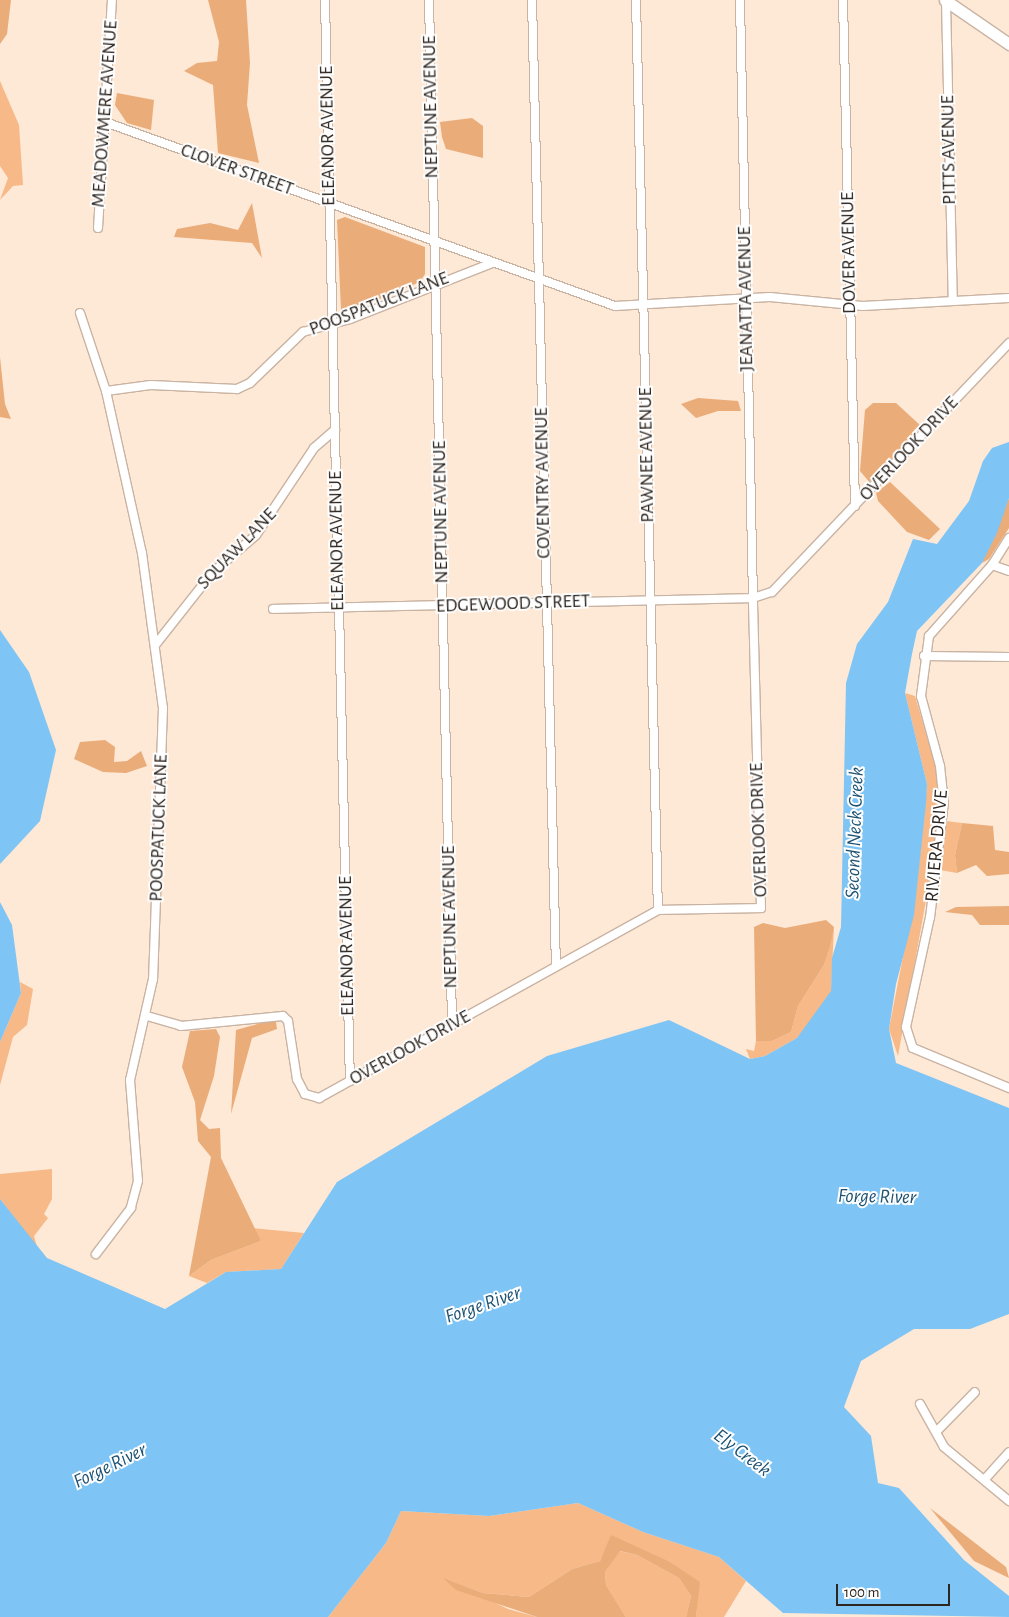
<!DOCTYPE html>
<html>
<head>
<meta charset="utf-8">
<style>
  body { margin:0 }
  #map { position:relative; width:1009px; height:1617px; overflow:hidden; background:#fee8d6; font-family:"Alegreya Sans",sans-serif }
  div>[style] { position:absolute }
  .green>* { inset:0; background:#f7b987 }
  .forest>* { inset:0; background:#eaac79 }
  .water>* { inset:0; background:#7ec4f5 }
  .roads { filter:drop-shadow(1px 0 #c9b3a3) drop-shadow(-1px 0 #c9b3a3) drop-shadow(0 1px #c9b3a3) drop-shadow(0 -1px #c9b3a3) }
  .street>* { height:8px; margin:-4px; padding:0 4px; transform-origin:4px; border-radius:4px; background:#fff }
  .secondary>* { height:11px; margin:-5.5px; padding:0 5.5px; transform-origin:5.5px; border-radius:5.5px; background:#fff }
  span { translate:-50% -50%; white-space:nowrap; text-align:center; line-height:1.15; -webkit-text-stroke:4px #fff; paint-order:stroke }
  .street-label { font-size:19px; color:#2d251f }
  .water-label { font-size:20px; color:#1e5273; font-style:italic }
  .scale { position:absolute; left:836px; top:1584px; width:114px; height:22px; box-sizing:border-box; border:2px solid #2d251f; border-top:0; padding-left:6px; font-size:15px; line-height:18px; white-space:nowrap; color:#2d251f; -webkit-text-stroke:4px #fff; paint-order:stroke }
</style>
</head>
<body>
<div id="map">
  <div class="green">
    <div style="clip-path:polygon(0 81px,19px 125px,23px 185px,13px 186px,0 200px,8px 178px,0 166px)"></div>
    <div style="clip-path:polygon(905px 693px,915px 696px,936px 768px,939px 800px,930px 878px,898px 1056px,889px 1029px,917px 884px,927px 784px)"></div>
    <div style="clip-path:polygon(946px 821px,962px 823px,955px 855px,957px 873px,940px 870px)"></div>
    <div style="clip-path:polygon(834px 927px,831px 991px,824px 1006px,797px 1038px,765px 1056px,750px 1059px,746px 1049px,754px 1051px,756px 1041px,772px 1041px,791px 1032px,798px 1006px,824px 965px)"></div>
    <div style="clip-path:polygon(20px 982px,33px 989px,27px 1025px,13px 1037px,0 1085px,0 1042px,21px 993px)"></div>
    <div style="clip-path:polygon(52px 1169px,52px 1199px,44px 1214px,48px 1218px,34px 1236px,37px 1247px,0 1199px,0 1174px)"></div>
    <div style="clip-path:polygon(252px 1228px,304px 1233px,281px 1269px,226px 1272px,207px 1283px,189px 1276px,211px 1260px,261px 1241px)"></div>
    <div style="clip-path:polygon(578px 1503px,643px 1532px,719px 1557px,746px 1581px,724px 1617px,696px 1617px,699px 1582px,612px 1536px,600px 1561px,572px 1569px,529px 1597px,483px 1593px,445px 1579px,508px 1609px,537px 1617px,328px 1617px,386px 1543px,401px 1511px,489px 1516px)"></div>
    <div style="clip-path:polygon(619px 1551px,637px 1555px,679px 1578px,691px 1596px,686px 1617px,626px 1617px,606px 1585px,605px 1572px)"></div>
  </div>
  <div class="forest">
    <div style="clip-path:polygon(0 0,11px 0,7px 34px,0 44px)"></div>
    <div style="clip-path:polygon(208px 0,246px 0,250px 63px,247px 105px,259px 163px,218px 153px,213px 85px,184px 71px,197px 63px,217px 61px,219px 42px)"></div>
    <div style="clip-path:polygon(117px 93px,154px 100px,151px 130px,127px 123px,115px 105px)"></div>
    <div style="clip-path:polygon(472px 118px,483px 126px,483px 158px,446px 149px,442px 137px,440px 122px)"></div>
    <div style="clip-path:polygon(252px 203px,262px 258px,252px 243px,174px 237px,177px 229px,210px 223px,238px 230px)"></div>
    <div style="clip-path:polygon(345px 217px,425px 247px,425px 274px,420px 282px,349px 312px,341px 310px,337px 220px)"></div>
    <div style="clip-path:polygon(0 357px,5px 404px,11px 419px,0 417px)"></div>
    <div style="clip-path:polygon(698px 398px,738px 401px,741px 411px,718px 411px,696px 418px,681px 404px)"></div>
    <div style="clip-path:polygon(873px 403px,896px 403px,921px 426px,871px 484px,860px 471px,865px 410px)"></div>
    <div style="clip-path:polygon(890px 482px,940px 529px,929px 540px,907px 532px,878px 501px,876px 493px)"></div>
    <div style="clip-path:polygon(1009px 498px,1009px 528px,989px 559px,982px 563px)"></div>
    <div style="clip-path:polygon(105px 740px,115px 747px,114px 762px,127px 761px,141px 751px,147px 766px,126px 773px,103px 772px,74px 759px,80px 742px)"></div>
    <div style="clip-path:polygon(962px 823px,993px 826px,995px 850px,1009px 852px,1009px 874px,987px 876px,976px 865px,957px 873px,955px 855px)"></div>
    <div style="clip-path:polygon(1009px 906px,1009px 925px,980px 925px,972px 915px,945px 912px,956px 907px)"></div>
    <div style="clip-path:polygon(826px 920px,834px 927px,831px 942px,824px 965px,798px 1006px,791px 1032px,772px 1041px,756px 1041px,754px 927px,763px 923px,785px 928px)"></div>
    <div style="clip-path:polygon(268px 1021px,276px 1022px,277px 1029px,252px 1038px,231px 1114px,236px 1030px)"></div>
    <div style="clip-path:polygon(216px 1029px,220px 1037px,214px 1076px,200px 1120px,209px 1129px,220px 1128px,221px 1158px,261px 1241px,211px 1260px,189px 1276px,211px 1157px,198px 1141px,195px 1102px,182px 1067px,190px 1031px)"></div>
    <div style="clip-path:polygon(930px 1508px,1006px 1567px,1009px 1578px,974px 1561px)"></div>
    <div style="clip-path:polygon(611px 1535px,668px 1561px,700px 1582px,696px 1617px,686px 1617px,691px 1596px,679px 1578px,637px 1555px,620px 1551px,605px 1572px,606px 1585px,626px 1617px,537px 1617px,456px 1590px,443px 1578px,483px 1593px,529px 1597px,572px 1569px,600px 1561px)"></div>
  </div>
  <div class="water">
    <div style="clip-path:polygon(1009px 442px,1009px 498px,997px 533px,982px 563px,917px 631px,912px 654px,905px 693px,927px 784px,926px 803px,914px 915px,896px 984px,889px 1029px,896px 1063px,1009px 1108px,1009px 1314px,970px 1329px,914px 1329px,861px 1361px,844px 1407px,871px 1436px,878px 1483px,899px 1488px,964px 1560px,1009px 1596px,1009px 1617px,783px 1613px,719px 1557px,643px 1532px,578px 1503px,489px 1516px,401px 1511px,386px 1543px,328px 1617px,0 1617px,0 1199px,47px 1258px,165px 1309px,226px 1272px,281px 1269px,337px 1182px,547px 1056px,669px 1020px,750px 1059px,765px 1056px,797px 1038px,831px 991px,832px 958px,841px 927px,846px 683px,857px 644px,888px 602px,913px 539px,937px 544px,969px 501px,983px 461px,992px 448px)"></div>
    <div style="clip-path:polygon(0 630px,29px 672px,56px 750px,40px 821px,0 864px)"></div>
    <div style="clip-path:polygon(0 902px,12px 925px,21px 993px,0 1042px)"></div>
  </div>
  <div class="roads">
    <div class="street">
      <div style="left:325px;top:0;width:1081px;rotate:88.68deg"></div>
      <div style="left:429px;top:0;width:1025px;rotate:88.71deg"></div>
      <div style="left:532px;top:0;width:966px;rotate:88.58deg"></div>
      <div style="left:636px;top:0;width:910px;rotate:88.62deg"></div>
      <div style="left:843px;top:0;width:506px;rotate:88.64deg"></div>
      <div style="left:946px;top:1px;width:298px;rotate:88.7deg"></div>
      <div style="left:105px;top:122px;width:542px;rotate:19.84deg"></div>
      <div style="left:615px;top:306px;width:155px;rotate:-3.3deg"></div>
      <div style="left:770px;top:297px;width:93px;rotate:5.5deg"></div>
      <div style="left:863px;top:306px;width:146px;rotate:-3.1deg"></div>
      <div style="left:98px;top:228px;width:228px;rotate:-86.5deg"></div>
      <div style="left:80px;top:313px;width:82px;rotate:71.6deg"></div>
      <div style="left:106px;top:391px;width:166px;rotate:77.5deg"></div>
      <div style="left:142px;top:553px;width:156px;rotate:82.3deg"></div>
      <div style="left:163px;top:708px;width:271px;rotate:92.1deg"></div>
      <div style="left:153px;top:979px;width:104px;rotate:102.8deg"></div>
      <div style="left:130px;top:1080px;width:101px;rotate:85.5deg"></div>
      <div style="left:138px;top:1181px;width:28px;rotate:105deg"></div>
      <div style="left:131px;top:1208px;width:58px;rotate:127.3deg"></div>
      <div style="left:106px;top:391px;width:45px;rotate:-7.6deg"></div>
      <div style="left:151px;top:385px;width:86px;rotate:2.7deg"></div>
      <div style="left:237px;top:389px;width:14px;rotate:-25deg"></div>
      <div style="left:250px;top:383px;width:74px;rotate:-43.9deg"></div>
      <div style="left:303px;top:332px;width:49px;rotate:-15.5deg"></div>
      <div style="left:350px;top:319px;width:153px;rotate:-21.5deg"></div>
      <div style="left:1009px;top:538px;width:32px;rotate:122deg"></div>
      <div style="left:992px;top:565px;width:95px;rotate:131.6deg"></div>
      <div style="left:929px;top:636px;width:61px;rotate:97.6deg"></div>
      <div style="left:921px;top:696px;width:73px;rotate:74.8deg"></div>
      <div style="left:940px;top:766px;width:36px;rotate:84deg"></div>
      <div style="left:944px;top:802px;width:116px;rotate:96.9deg"></div>
      <div style="left:930px;top:917px;width:113px;rotate:102.3deg"></div>
      <div style="left:906px;top:1027px;width:22px;rotate:72deg"></div>
      <div style="left:913px;top:1048px;width:104px;rotate:22.6deg"></div>
      <div style="left:992px;top:565px;width:18px;rotate:19deg"></div>
      <div style="left:273px;top:609px;width:480px;rotate:-1.3deg"></div>
      <div style="left:753px;top:598px;width:598px;rotate:-91.25deg"></div>
      <div style="left:156px;top:644px;width:90px;rotate:-51.7deg"></div>
      <div style="left:212px;top:573px;width:58px;rotate:-40.8deg"></div>
      <div style="left:256px;top:535px;width:105px;rotate:-56.3deg"></div>
      <div style="left:314px;top:448px;width:28px;rotate:-41deg"></div>
      <div style="left:924px;top:656px;width:85px;rotate:0.7deg"></div>
      <div style="left:147px;top:1016px;width:35px;rotate:16deg"></div>
      <div style="left:181px;top:1026px;width:102px;rotate:-5.6deg"></div>
      <div style="left:283px;top:1016px;width:7px;rotate:45deg"></div>
      <div style="left:288px;top:1021px;width:59px;rotate:81.2deg"></div>
      <div style="left:297px;top:1079px;width:17px;rotate:62deg"></div>
      <div style="left:305px;top:1094px;width:15px;rotate:16deg"></div>
      <div style="left:319px;top:1098px;width:388px;rotate:-29deg"></div>
      <div style="left:658px;top:910px;width:103px;rotate:-1.1deg"></div>
      <div style="left:761px;top:908px;width:310px;rotate:-91.5deg"></div>
      <div style="left:753px;top:598px;width:20px;rotate:-18deg"></div>
      <div style="left:772px;top:592px;width:344px;rotate:-46.4deg"></div>
      <div style="left:920px;top:1404px;width:49px;rotate:60.8deg"></div>
      <div style="left:944px;top:1447px;width:85px;rotate:39.7deg"></div>
      <div style="left:937px;top:1431px;width:54px;rotate:-45.7deg"></div>
      <div style="left:985px;top:1479px;width:36px;rotate:-48deg"></div>
    </div>
    <div class="secondary">
      <div style="left:945px;top:0;width:78px;rotate:34.5deg"></div>
    </div>
  </div>
  <div class="street-label">
    <span style="left:431px;top:107px;rotate:-91deg">NEPTUNE AVENUE</span>
    <span style="left:105px;top:114px;rotate:-86deg">MEADOWMERE AVENUE</span>
    <span style="left:328px;top:136px;rotate:-91deg">ELEANOR AVENUE</span>
    <span style="left:949px;top:150px;rotate:-91deg">PITTS AVENUE</span>
    <span style="left:237px;top:170px;rotate:20deg">CLOVER STREET</span>
    <span style="left:849px;top:253px;rotate:-91deg">DOVER AVENUE</span>
    <span style="left:746px;top:299px;rotate:-91deg">JEANATTA AVENUE</span>
    <span style="left:379px;top:304px;rotate:-21deg">POOSPATUCK LANE</span>
    <span style="left:909px;top:449px;rotate:-47deg">OVERLOOK DRIVE</span>
    <span style="left:647px;top:455px;rotate:-91deg">PAWNEE AVENUE</span>
    <span style="left:543px;top:483px;rotate:-91deg">COVENTRY AVENUE</span>
    <span style="left:441px;top:512px;rotate:-91deg">NEPTUNE AVENUE</span>
    <span style="left:337px;top:541px;rotate:-91deg">ELEANOR AVENUE</span>
    <span style="left:237px;top:549px;rotate:-46deg">SQUAW LANE</span>
    <span style="left:513px;top:604px;rotate:-2deg">EDGEWOOD STREET</span>
    <span style="left:159px;top:828px;rotate:-88deg">POOSPATUCK LANE</span>
    <span style="left:759px;top:830px;rotate:-92deg">OVERLOOK DRIVE</span>
    <span style="left:937px;top:846px;rotate:-85deg">RIVIERA DRIVE</span>
    <span style="left:450px;top:917px;rotate:-91deg">NEPTUNE AVENUE</span>
    <span style="left:347px;top:946px;rotate:-91deg">ELEANOR AVENUE</span>
    <span style="left:410px;top:1048px;rotate:-29deg">OVERLOOK DRIVE</span>
  </div>
  <div class="water-label">
    <span style="left:855px;top:833px;rotate:-88deg">Second Neck Creek</span>
    <span style="left:877px;top:1197px;rotate:1deg">Forge River</span>
    <span style="left:483px;top:1305px;rotate:-19deg">Forge River</span>
    <span style="left:742px;top:1453px;rotate:37deg">Ely Creek</span>
    <span style="left:110px;top:1466px;rotate:-26deg">Forge River</span>
  </div>
  <div class="scale">100 m</div>
</div>
</body>
</html>
